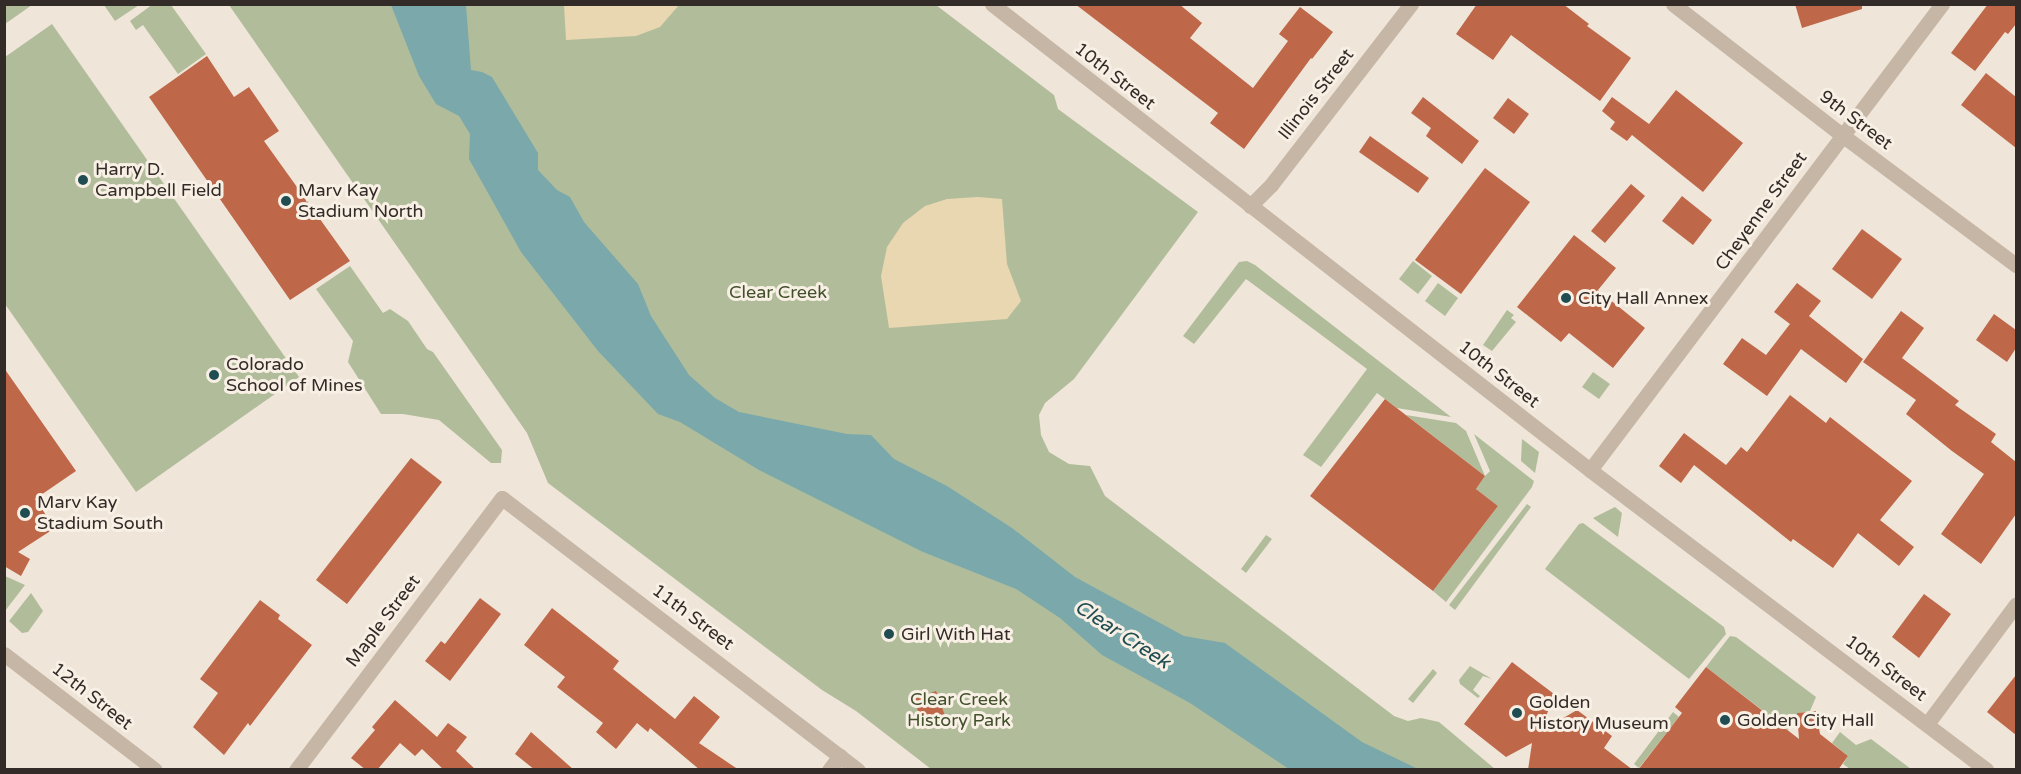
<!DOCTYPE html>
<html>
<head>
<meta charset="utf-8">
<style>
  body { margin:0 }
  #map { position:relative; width:2021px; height:774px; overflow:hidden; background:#efe5d9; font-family:"Varela Round",sans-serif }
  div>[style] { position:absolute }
  .green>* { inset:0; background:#b1bd9a }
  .sand>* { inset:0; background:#e9d7b1 }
  .water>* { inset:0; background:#7aa8ab }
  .building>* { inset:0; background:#be6849 }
  .minor>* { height:15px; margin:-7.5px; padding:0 7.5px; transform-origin:7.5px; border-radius:7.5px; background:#c6b6a6 }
  .dots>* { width:16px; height:16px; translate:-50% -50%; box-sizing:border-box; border:3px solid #f8f0e5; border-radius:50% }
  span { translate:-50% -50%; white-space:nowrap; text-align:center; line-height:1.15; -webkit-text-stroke:6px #f8f0e5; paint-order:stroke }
  .street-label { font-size:18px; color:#332b27 }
  .poi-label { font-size:18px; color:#332b27 }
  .left { translate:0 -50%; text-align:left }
  .park-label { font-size:18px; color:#42502c }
  .water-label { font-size:20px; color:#1f4d52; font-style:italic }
  .frame { position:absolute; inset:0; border:6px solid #332b27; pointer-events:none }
</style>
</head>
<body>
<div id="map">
  <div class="green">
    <div style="clip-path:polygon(5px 4px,32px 4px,32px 5px,5px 24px)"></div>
    <div style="clip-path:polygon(153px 4px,171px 5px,206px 54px,178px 74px,143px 25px,136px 30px,130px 21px)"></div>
    <div style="clip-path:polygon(104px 5px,139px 5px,115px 21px)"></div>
    <div style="clip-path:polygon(229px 5px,936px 5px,1054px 95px,1058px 109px,1198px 212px,1074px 379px,1045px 403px,1039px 415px,1041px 435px,1049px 452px,1069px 464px,1090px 466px,1105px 496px,1394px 716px,1408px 721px,1421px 718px,1439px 722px,1495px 769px,931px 769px,856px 711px,822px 690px,548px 483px,527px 433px)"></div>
    <div style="clip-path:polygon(52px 24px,299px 377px,136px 492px,5px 304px,5px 57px)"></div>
    <div style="clip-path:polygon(1247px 261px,1255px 265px,1451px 417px,1397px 408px,1377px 393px,1321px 467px,1303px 455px,1367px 369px,1246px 279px,1194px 344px,1183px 336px,1239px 262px)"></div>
    <div style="clip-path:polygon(1413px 261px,1432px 276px,1418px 294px,1399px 279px)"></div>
    <div style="clip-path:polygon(350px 266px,383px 313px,390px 309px,408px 321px,427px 349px,433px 352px,502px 450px,501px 463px,491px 463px,439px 420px,403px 414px,381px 414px,348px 362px,353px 341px,316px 289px)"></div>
    <div style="clip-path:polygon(1438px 283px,1458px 298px,1445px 316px,1425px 301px)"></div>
    <div style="clip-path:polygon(1507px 310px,1514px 315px,1511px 318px,1516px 322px,1492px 351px,1483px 345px)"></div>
    <div style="clip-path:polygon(1593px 372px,1610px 384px,1599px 399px,1582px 387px)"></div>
    <div style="clip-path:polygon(1406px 415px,1456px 423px,1466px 431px,1485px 476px,1490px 471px,1474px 434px,1534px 481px,1532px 487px,1446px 602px,1433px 591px,1498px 506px,1476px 489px,1485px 476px)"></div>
    <div style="clip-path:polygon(1522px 439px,1539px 452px,1535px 473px,1521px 461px)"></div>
    <div style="clip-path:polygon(1527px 504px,1531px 507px,1455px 610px,1449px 605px)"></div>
    <div style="clip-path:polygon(1615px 507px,1622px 513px,1618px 537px,1593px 518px)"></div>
    <div style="clip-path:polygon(1583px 523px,1724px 627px,1726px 634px,1689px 679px,1545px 569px,1579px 524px)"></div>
    <div style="clip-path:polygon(1266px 535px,1272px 539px,1246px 573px,1241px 569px)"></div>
    <div style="clip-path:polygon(5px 576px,25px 585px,5px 611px)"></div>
    <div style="clip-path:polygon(31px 593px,43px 611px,28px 632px,22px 633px,9px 621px)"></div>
    <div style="clip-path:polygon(1730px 636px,1736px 637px,1816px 697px,1810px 711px,1798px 713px,1788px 730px,1706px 667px)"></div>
    <div style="clip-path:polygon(1470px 666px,1492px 679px,1483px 676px,1473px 690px,1480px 696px,1478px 698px,1460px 684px,1459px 680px)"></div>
    <div style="clip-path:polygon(1433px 669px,1437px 673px,1413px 703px,1408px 699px)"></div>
    <div style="clip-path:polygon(1673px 712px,1679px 717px,1639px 768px,1634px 764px)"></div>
    <div style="clip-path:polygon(1840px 732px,1856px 745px,1871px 739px,1911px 769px,1850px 769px,1843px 764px,1848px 756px,1832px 743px)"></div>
  </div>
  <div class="sand">
    <div style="clip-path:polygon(564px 5px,564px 4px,679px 5px,660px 27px,636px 36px,566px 40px)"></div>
    <div style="clip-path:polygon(978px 197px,1002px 199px,1007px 264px,1021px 301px,1007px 319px,889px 328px,881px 276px,887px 247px,903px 223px,925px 206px,947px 199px)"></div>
  </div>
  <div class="water">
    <div style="clip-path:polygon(391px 5px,466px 5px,471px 70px,482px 72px,492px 77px,538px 153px,538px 170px,557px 190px,570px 197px,584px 222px,638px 284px,651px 316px,689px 375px,715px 398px,739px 412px,847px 434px,871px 435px,894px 459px,947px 486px,1012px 528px,1075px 577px,1184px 636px,1225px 643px,1362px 742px,1418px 769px,1289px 769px,1190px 703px,1102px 655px,1060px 618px,1016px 589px,923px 552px,759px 470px,680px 422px,658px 414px,598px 351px,521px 252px,469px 159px,470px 134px,459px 116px,436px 104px,419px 76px)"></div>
  </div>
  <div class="building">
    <div style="clip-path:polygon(1075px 4px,1179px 4px,1202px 23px,1190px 38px,1253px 88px,1288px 41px,1279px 34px,1300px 7px,1333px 32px,1312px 59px,1311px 58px,1244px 149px,1210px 123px,1218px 113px)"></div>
    <div style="clip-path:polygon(1477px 4px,1563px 4px,1589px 24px,1587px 26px,1631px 58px,1600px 101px,1511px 35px,1493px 60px,1456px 34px)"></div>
    <div style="clip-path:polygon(1795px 4px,1862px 4px,1862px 9px,1802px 28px)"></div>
    <div style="clip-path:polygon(1988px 4px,2016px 4px,2016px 24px,2008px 34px,2005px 32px,1975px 71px,1951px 53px)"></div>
    <div style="clip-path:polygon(207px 56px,234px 97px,249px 87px,279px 131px,264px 141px,350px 261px,290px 300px,149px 97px)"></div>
    <div style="clip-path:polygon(1986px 73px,2016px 97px,2016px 148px,1961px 105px)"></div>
    <div style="clip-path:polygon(1676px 90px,1743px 143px,1703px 192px,1632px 135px,1627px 141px,1610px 129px,1615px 122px,1602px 111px,1612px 97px,1649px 124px)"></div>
    <div style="clip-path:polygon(1423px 97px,1479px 141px,1462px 164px,1426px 136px,1431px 128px,1411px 113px)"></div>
    <div style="clip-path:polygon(1508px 98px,1529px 114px,1514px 134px,1493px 118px)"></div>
    <div style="clip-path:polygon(1370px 136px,1429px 178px,1418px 193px,1359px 152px)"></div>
    <div style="clip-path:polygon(1485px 168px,1530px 202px,1461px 294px,1415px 260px)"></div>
    <div style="clip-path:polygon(1631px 184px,1645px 196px,1605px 243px,1591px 231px)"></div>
    <div style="clip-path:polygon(1682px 196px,1712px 220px,1693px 245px,1662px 221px)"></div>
    <div style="clip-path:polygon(1862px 229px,1902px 259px,1872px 299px,1832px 269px)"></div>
    <div style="clip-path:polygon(1574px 235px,1616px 268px,1598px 290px,1645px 328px,1613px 368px,1569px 333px,1561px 342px,1517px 307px)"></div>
    <div style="clip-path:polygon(1797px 283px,1821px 301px,1809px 316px,1863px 359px,1846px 383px,1801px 349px,1767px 396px,1723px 364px,1742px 338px,1766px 355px,1790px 324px,1774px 312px)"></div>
    <div style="clip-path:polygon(1901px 311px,1924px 328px,1902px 358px,1959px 401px,1955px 405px,1996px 434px,1991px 442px,2016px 462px,2016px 514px,1981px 564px,1941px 534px,1984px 474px,1952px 451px,1906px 414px,1916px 400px,1863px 362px)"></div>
    <div style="clip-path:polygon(1994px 314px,2016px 330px,2016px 348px,2007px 362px,1976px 340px)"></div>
    <div style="clip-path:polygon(4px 368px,76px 471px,35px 499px,55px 528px,18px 552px,30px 559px,21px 576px,4px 566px)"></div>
    <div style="clip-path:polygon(1790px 395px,1826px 423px,1830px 417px,1912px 481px,1880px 520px,1914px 547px,1899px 566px,1858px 533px,1833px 568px,1793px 539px,1791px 542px,1694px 465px,1681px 483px,1659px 466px,1684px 433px,1726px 465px,1741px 447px,1747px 452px)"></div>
    <div style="clip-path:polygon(1385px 399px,1485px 476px,1476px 489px,1498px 506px,1433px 591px,1310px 496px)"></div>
    <div style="clip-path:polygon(411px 458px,442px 482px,347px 604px,316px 580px)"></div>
    <div style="clip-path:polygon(1924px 594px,1951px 614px,1919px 658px,1892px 637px)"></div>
    <div style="clip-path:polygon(480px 598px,501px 614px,450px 681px,425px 661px,441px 641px,445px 644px)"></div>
    <div style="clip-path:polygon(260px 600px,280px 615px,278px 619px,312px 645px,250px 726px,248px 723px,224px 755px,193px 727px,218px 693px,200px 679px)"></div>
    <div style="clip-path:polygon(552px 608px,619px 661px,613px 669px,675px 719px,694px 696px,720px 717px,699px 743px,739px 770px,700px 770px,650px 728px,648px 732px,637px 723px,616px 749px,596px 732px,603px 723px,557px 687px,565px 677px,524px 645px)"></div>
    <div style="clip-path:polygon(1512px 662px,1554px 694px,1541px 731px,1577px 710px,1612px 736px,1604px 748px,1633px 770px,1528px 770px,1532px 743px,1506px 757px,1464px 724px)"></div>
    <div style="clip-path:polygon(1706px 667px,1799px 739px,1797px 713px,1816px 711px,1820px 734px,1848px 756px,1838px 770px,1638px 770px,1682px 713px,1675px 707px)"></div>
    <div style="clip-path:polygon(2016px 675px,2016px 735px,1987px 712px)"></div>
    <div style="clip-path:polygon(936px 691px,947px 721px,924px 729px,914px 699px)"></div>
    <div style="clip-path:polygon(395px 700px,437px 737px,448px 723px,467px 737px,456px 751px,476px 770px,444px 770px,422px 749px,415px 756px,400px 743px,377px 770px,366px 770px,351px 758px,375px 730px,372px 727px)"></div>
    <div style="clip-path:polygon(531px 732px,574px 770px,535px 770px,515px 754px)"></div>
  </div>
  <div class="minor">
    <div style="left:992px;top:4px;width:758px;rotate:37.93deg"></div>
    <div style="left:1590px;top:470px;width:497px;rotate:37.1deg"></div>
    <div style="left:1673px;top:4px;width:214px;rotate:37.8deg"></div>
    <div style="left:1842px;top:135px;width:217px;rotate:36.8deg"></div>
    <div style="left:1250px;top:206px;width:30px;rotate:-45deg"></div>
    <div style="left:1271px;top:185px;width:229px;rotate:-52.3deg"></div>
    <div style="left:1590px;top:470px;width:584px;rotate:-52.93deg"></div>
    <div style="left:4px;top:654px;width:190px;rotate:37.5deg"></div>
    <div style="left:1927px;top:724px;width:149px;rotate:-53.4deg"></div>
    <div style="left:296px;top:770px;width:341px;rotate:-52.9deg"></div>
    <div style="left:502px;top:498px;width:448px;rotate:37.4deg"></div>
    <div style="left:829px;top:770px;width:18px;rotate:-52deg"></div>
  </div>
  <div class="dots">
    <div style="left:83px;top:180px;background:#1f4d52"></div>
    <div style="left:286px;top:201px;background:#1f4d52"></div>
    <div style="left:1566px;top:298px;background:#1f4d52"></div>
    <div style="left:214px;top:375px;background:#1f4d52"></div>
    <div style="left:25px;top:513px;background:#1f4d52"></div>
    <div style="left:889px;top:634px;background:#1f4d52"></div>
    <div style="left:1517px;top:713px;background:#1f4d52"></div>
    <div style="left:1725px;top:720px;background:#1f4d52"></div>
  </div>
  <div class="street-label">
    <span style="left:1115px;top:76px;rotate:38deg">10th Street</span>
    <span style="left:1316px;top:94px;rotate:-52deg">Illinois Street</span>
    <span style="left:1856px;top:120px;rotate:37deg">9th Street</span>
    <span style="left:1761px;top:211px;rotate:-54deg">Cheyenne Street</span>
    <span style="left:1499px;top:374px;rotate:38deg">10th Street</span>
    <span style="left:693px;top:617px;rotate:37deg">11th Street</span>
    <span style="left:383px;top:621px;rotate:-53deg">Maple Street</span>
    <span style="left:1886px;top:668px;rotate:37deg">10th Street</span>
    <span style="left:92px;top:696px;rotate:38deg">12th Street</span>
  </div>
  <div class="poi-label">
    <span class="left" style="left:95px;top:180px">Harry D.<br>Campbell Field</span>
    <span class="left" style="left:298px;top:201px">Marv Kay<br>Stadium North</span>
    <span class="left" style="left:1578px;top:298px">City Hall Annex</span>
    <span class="left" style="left:226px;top:375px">Colorado<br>School of Mines</span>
    <span class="left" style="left:37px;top:513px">Marv Kay<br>Stadium South</span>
    <span class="left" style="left:901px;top:634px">Girl With Hat</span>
    <span class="left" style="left:1529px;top:713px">Golden<br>History Museum</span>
    <span class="left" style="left:1737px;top:720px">Golden City Hall</span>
  </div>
  <div class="park-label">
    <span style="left:778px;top:292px">Clear Creek</span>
    <span style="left:959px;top:710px">Clear Creek<br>History Park</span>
  </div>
  <div class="water-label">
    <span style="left:1122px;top:635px;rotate:33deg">Clear Creek</span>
  </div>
  <div class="frame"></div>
</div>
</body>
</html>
